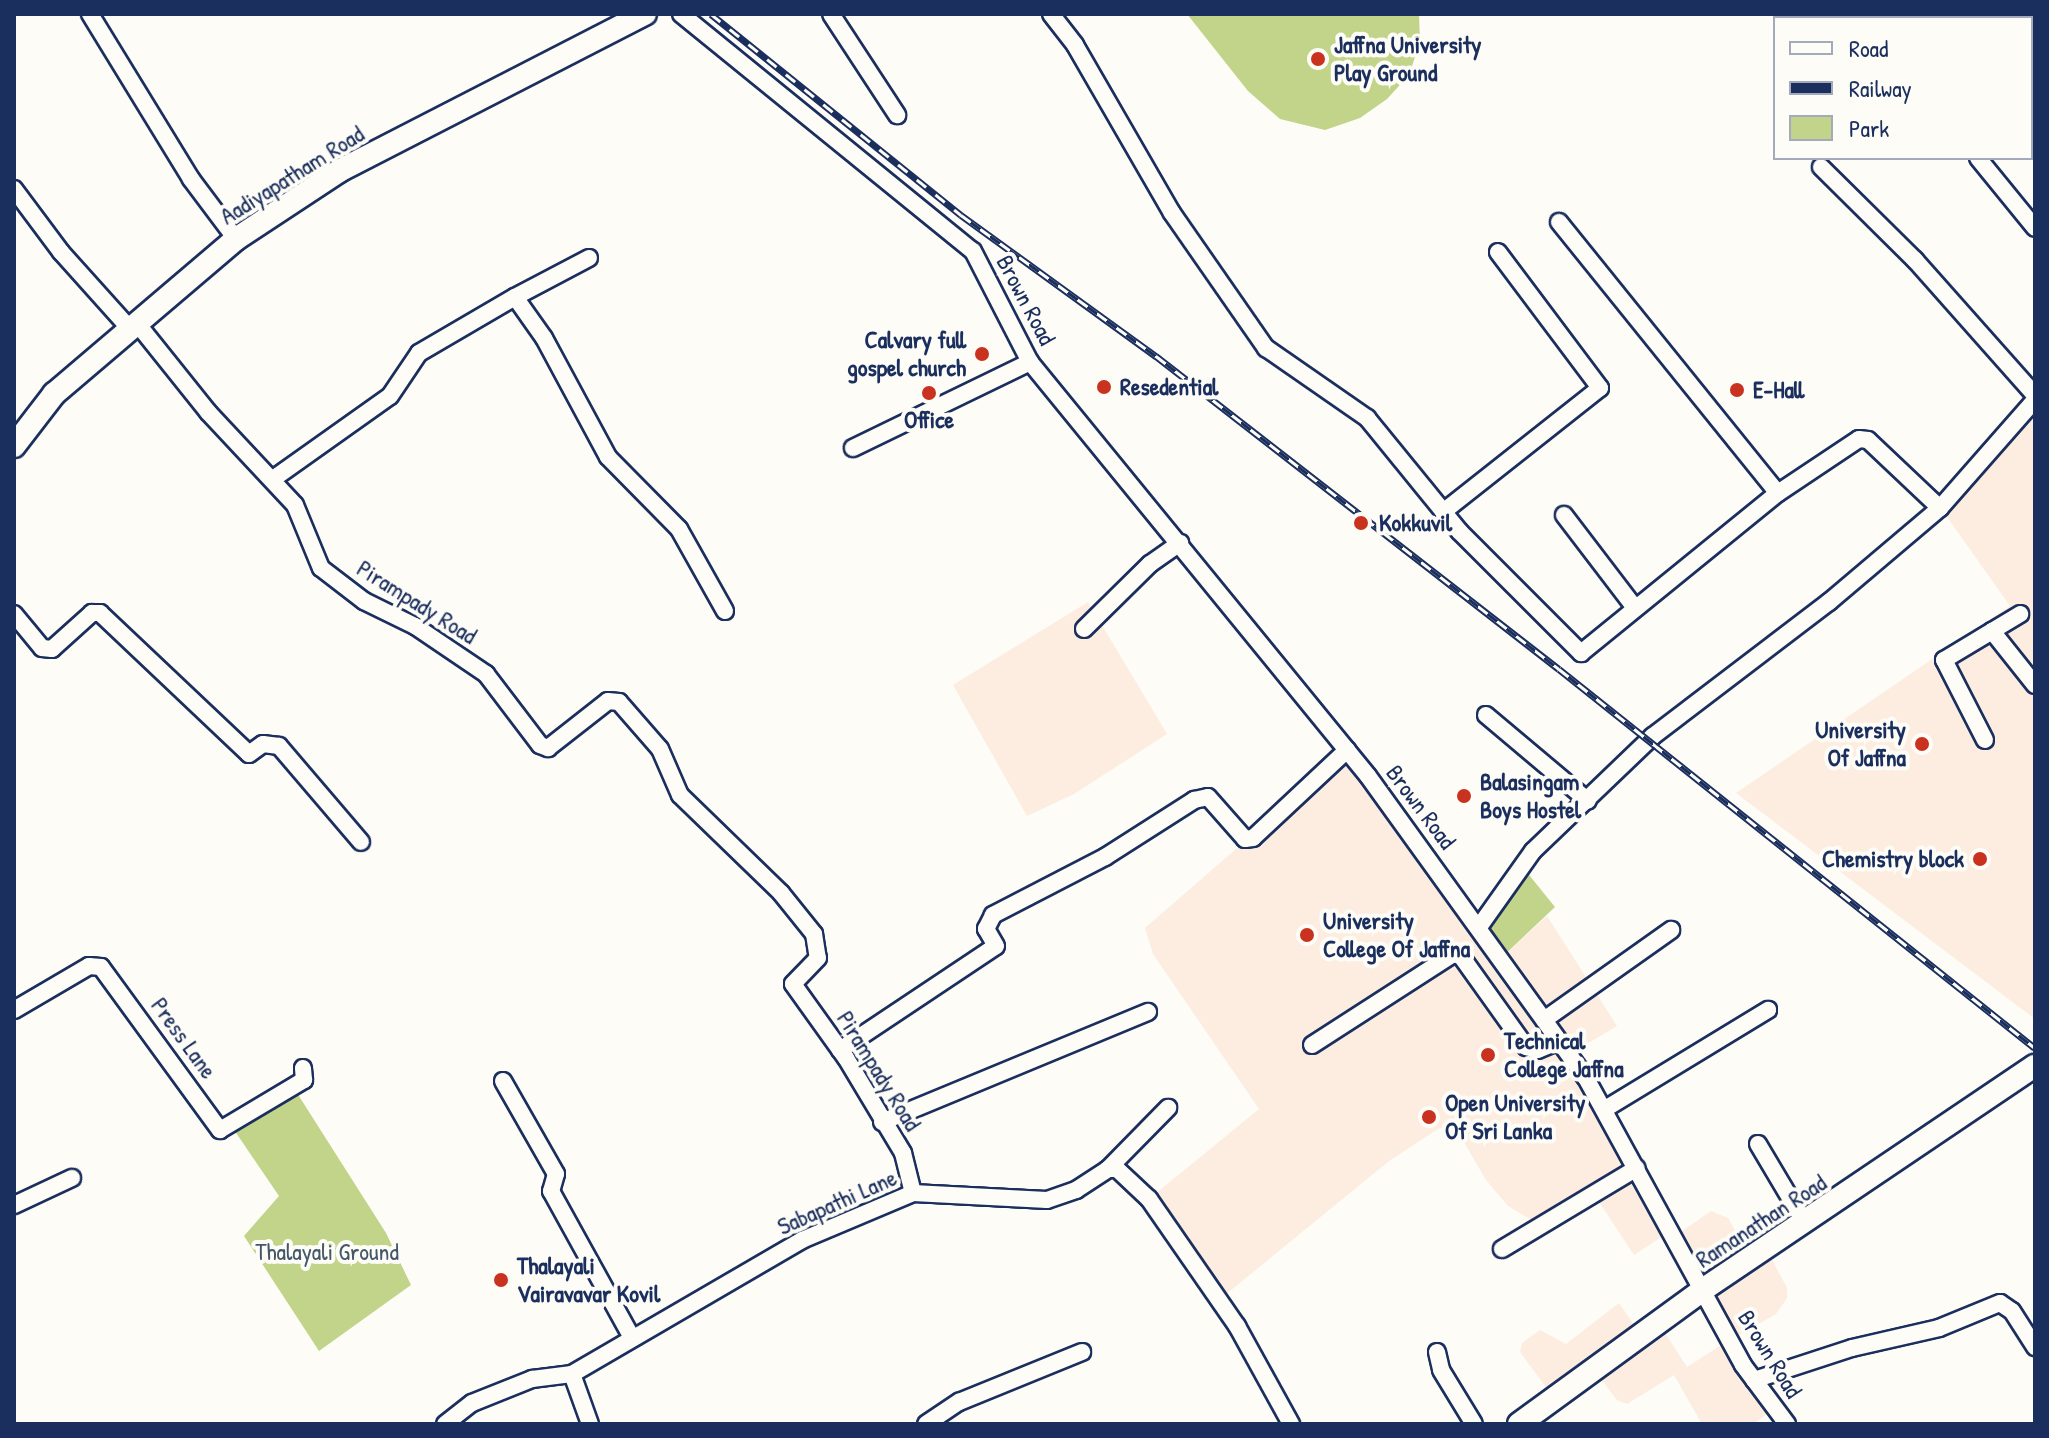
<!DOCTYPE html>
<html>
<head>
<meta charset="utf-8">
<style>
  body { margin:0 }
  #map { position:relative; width:2049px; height:1438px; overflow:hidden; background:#fdfcf7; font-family:"Patrick Hand",sans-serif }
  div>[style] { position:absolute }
  .built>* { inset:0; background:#fcede0 }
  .green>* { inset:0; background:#c1d489 }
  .roads { filter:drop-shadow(2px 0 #1b2f5e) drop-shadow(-2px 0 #1b2f5e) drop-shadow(0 2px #1b2f5e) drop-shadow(0 -2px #1b2f5e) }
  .street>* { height:16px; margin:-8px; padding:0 8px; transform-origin:8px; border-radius:8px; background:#fdfcf7 }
  .secondary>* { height:22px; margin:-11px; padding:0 11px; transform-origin:11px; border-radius:11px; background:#fdfcf7 }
  .rail>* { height:7px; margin-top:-3.5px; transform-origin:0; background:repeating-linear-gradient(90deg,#fdfcf7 0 12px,#1b2f5e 0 24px); box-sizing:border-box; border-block:2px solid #1b2f5e }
  .dots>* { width:22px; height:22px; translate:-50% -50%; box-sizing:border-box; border:4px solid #fdfcf7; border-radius:50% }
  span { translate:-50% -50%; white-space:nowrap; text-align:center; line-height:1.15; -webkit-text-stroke:8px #fdfcf7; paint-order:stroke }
  .poi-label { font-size:24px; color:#1b2f5e; font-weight:700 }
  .left { translate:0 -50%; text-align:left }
  .right { translate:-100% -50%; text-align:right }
  .street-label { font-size:24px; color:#1b2f5e }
  .park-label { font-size:24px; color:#445869 }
  .frame { position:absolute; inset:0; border:16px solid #1b2f5e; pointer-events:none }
  .legend { position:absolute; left:1773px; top:16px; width:260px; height:144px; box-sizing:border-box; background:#fdfcf7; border:2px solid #a3aaba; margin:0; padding:10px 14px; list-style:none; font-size:24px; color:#1b2f5e }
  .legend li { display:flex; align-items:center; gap:16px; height:40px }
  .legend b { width:40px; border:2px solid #a3aaba }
</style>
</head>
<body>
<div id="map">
  <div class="built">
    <div style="clip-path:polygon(2035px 412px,2035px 1019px,1736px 793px,2010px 606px,1945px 514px)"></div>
    <div style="clip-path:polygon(1088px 602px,1167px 734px,1074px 794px,1027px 816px,953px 685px)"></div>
    <div style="clip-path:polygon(1351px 749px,1501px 958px,1547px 916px,1617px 1026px,1570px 1054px,1672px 1230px,1634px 1255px,1592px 1191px,1535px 1222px,1508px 1206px,1486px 1180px,1454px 1125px,1438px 1129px,1389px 1161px,1219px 1300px,1149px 1199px,1259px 1109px,1153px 954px,1145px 928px)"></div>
    <div style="clip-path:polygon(1711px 1211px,1728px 1218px,1750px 1258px,1766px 1248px,1787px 1288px,1787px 1298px,1776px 1314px,1730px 1340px,1775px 1408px,1753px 1424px,1702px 1424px,1674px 1375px,1627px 1404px,1617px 1400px,1594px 1370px,1554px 1398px,1520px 1352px,1522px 1343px,1540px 1330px,1566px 1344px,1619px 1303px,1641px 1335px,1658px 1322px,1687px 1367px,1729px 1340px,1675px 1236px)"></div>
  </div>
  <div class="green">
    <div style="clip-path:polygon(1187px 14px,1419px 14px,1420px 42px,1409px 75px,1387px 99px,1360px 118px,1325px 130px,1280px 119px,1248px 91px)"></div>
    <div style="clip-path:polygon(1521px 865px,1555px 907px,1501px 958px,1479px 927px)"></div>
    <div style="clip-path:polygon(297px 1093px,386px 1233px,411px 1285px,319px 1351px,244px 1236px,279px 1196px,230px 1124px)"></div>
  </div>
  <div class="roads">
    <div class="street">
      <div style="left:90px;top:14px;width:193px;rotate:58.5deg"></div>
      <div style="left:191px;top:179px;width:75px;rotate:53.1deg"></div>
      <div style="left:681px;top:14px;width:376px;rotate:39.1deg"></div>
      <div style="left:973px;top:251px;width:125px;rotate:62.8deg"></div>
      <div style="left:1030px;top:362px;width:534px;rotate:50.77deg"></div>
      <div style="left:1368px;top:776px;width:372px;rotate:54.2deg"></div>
      <div style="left:1586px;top:1078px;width:327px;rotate:61.3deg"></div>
      <div style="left:1743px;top:1365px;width:74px;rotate:53.3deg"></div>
      <div style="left:831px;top:14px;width:121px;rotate:56.8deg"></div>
      <div style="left:1051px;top:14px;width:39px;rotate:52deg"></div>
      <div style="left:1075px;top:45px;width:194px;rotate:60deg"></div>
      <div style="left:1172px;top:213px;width:165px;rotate:55.2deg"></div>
      <div style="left:1266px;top:348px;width:123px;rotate:34.7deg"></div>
      <div style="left:1367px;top:418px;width:146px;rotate:50.8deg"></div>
      <div style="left:1459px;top:531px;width:173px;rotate:45deg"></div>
      <div style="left:1581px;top:653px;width:254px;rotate:-39.1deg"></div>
      <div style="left:1778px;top:493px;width:97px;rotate:-33.7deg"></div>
      <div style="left:1859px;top:439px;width:9px;rotate:6deg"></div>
      <div style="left:1868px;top:440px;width:99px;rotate:43.4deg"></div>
      <div style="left:1940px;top:508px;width:144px;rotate:-48.7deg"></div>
      <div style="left:2031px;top:26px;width:6px;rotate:45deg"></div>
      <div style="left:1978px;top:158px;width:90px;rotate:50.8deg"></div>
      <div style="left:1821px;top:167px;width:132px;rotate:44.7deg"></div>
      <div style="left:1915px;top:260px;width:181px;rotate:48.4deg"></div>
      <div style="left:14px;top:189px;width:79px;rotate:53.3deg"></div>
      <div style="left:61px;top:252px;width:103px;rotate:48.1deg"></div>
      <div style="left:1559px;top:222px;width:348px;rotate:51.1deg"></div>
      <div style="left:589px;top:258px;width:84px;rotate:152.2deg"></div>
      <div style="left:515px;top:297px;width:50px;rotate:54.7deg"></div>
      <div style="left:544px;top:338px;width:135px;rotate:61.7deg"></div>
      <div style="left:608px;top:457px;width:101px;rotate:45.4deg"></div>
      <div style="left:679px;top:529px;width:94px;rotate:60.7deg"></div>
      <div style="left:136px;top:322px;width:115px;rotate:51.3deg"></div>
      <div style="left:208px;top:412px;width:127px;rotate:46.9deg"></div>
      <div style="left:295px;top:505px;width:68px;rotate:67.6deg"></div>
      <div style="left:321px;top:568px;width:54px;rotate:37.5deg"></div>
      <div style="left:364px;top:601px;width:57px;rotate:26.1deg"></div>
      <div style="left:415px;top:626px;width:86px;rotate:34.1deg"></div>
      <div style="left:486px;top:674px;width:89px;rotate:52.7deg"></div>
      <div style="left:540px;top:745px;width:9px;rotate:21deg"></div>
      <div style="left:548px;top:748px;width:76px;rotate:-38.1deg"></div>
      <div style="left:608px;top:701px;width:11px;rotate:5deg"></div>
      <div style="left:619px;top:702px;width:62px;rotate:48.9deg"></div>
      <div style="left:660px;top:749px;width:50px;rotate:66.5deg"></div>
      <div style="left:680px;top:795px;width:141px;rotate:44.1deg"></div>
      <div style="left:781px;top:893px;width:53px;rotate:51.2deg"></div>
      <div style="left:814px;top:934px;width:24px;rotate:81deg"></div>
      <div style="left:818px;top:958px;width:36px;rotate:134deg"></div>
      <div style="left:793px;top:984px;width:91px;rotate:54.4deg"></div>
      <div style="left:846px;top:1058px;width:111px;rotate:59deg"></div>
      <div style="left:903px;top:1153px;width:41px;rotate:76deg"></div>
      <div style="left:853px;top:448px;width:197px;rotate:-25.9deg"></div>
      <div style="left:273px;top:479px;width:143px;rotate:-35.4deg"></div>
      <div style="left:390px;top:396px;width:52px;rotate:-56deg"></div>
      <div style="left:419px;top:353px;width:111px;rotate:-30.3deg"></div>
      <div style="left:1443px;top:512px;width:200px;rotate:-38.3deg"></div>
      <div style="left:1600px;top:388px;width:170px;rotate:-126.9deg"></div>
      <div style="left:1564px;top:515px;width:117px;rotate:52.6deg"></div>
      <div style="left:14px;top:614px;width:44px;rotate:50.5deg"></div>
      <div style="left:42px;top:648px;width:10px;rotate:6deg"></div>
      <div style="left:52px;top:649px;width:54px;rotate:-42deg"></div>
      <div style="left:92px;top:613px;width:8px"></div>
      <div style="left:100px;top:613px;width:205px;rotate:43.4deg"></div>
      <div style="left:249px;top:754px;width:17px;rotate:-36deg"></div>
      <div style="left:263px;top:744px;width:16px;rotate:7deg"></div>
      <div style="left:279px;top:746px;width:126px;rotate:49.5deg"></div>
      <div style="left:1084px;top:629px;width:93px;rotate:-44.6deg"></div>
      <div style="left:1150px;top:564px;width:37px;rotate:-35deg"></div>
      <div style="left:1992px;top:631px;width:33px;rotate:-31deg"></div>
      <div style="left:1486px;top:715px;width:133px;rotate:40.1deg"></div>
      <div style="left:1985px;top:740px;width:90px;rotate:-117.1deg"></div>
      <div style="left:1944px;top:660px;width:56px;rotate:-31.1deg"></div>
      <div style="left:1992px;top:631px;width:69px;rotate:51.5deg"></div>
      <div style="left:1479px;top:927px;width:93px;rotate:-54.6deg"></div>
      <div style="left:1533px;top:851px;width:166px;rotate:-43.8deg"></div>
      <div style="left:1653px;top:736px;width:221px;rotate:-37.3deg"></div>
      <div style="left:1829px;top:602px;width:145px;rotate:-40.3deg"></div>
      <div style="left:14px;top:1010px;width:87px;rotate:-30.4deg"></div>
      <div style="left:89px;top:966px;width:12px;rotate:5deg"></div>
      <div style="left:101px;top:967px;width:202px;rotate:53.9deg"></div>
      <div style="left:220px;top:1130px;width:98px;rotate:-30.8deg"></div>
      <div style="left:304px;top:1080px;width:12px;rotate:-95deg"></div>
      <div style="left:1544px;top:1020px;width:156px;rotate:-35.3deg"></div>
      <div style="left:1312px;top:1045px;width:168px;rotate:-32.8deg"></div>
      <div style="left:1453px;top:954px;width:8px;rotate:14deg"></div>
      <div style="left:1461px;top:956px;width:112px;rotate:54.5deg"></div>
      <div style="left:1526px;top:1047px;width:12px;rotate:14deg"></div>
      <div style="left:1538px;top:1050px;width:23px;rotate:-23deg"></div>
      <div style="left:840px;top:1050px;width:187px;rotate:-33.7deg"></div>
      <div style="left:996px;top:946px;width:20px;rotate:-120deg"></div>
      <div style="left:986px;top:929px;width:16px;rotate:-63deg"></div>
      <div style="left:993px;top:915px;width:126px;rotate:-27.4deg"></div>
      <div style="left:1105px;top:857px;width:106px;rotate:-32.6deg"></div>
      <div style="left:1194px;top:800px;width:14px;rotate:-12deg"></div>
      <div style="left:1208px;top:797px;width:56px;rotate:48.6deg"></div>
      <div style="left:1245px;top:839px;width:8px;rotate:-7deg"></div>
      <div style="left:1253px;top:838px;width:129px;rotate:-43.1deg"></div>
      <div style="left:503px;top:1081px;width:107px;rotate:60.3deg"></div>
      <div style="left:556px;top:1174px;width:18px;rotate:106deg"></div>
      <div style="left:551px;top:1191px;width:168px;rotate:61.1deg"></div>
      <div style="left:1605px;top:1109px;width:191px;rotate:-31.3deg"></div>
      <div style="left:882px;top:1122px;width:288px;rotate:-22.5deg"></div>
      <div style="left:1758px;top:1144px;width:92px;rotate:59.3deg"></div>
      <div style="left:1108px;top:1169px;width:86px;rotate:-45.5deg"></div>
      <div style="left:14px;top:1205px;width:64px;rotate:-25deg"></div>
      <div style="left:1502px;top:1249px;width:157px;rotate:-31deg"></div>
      <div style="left:1437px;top:1352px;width:18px;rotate:77deg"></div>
      <div style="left:1441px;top:1370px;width:63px;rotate:58.6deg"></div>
      <div style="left:572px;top:1374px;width:53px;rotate:70.2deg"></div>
      <div style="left:1754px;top:1380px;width:103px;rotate:-18.1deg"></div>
      <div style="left:1852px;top:1348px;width:89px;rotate:-12.9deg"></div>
      <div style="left:1939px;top:1328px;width:66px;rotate:-22.3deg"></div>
      <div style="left:2000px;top:1303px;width:14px;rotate:34deg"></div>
      <div style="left:2012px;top:1311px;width:43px;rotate:57.4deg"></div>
      <div style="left:445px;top:1424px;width:34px;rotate:-38deg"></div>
      <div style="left:472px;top:1403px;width:65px;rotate:-21.8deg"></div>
      <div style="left:532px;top:1379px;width:40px;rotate:-7.1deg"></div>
      <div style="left:572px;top:1374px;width:266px;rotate:-30.2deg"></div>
      <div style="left:802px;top:1240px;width:121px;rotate:-22.9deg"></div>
      <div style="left:913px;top:1193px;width:134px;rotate:3deg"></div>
      <div style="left:1047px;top:1200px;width:31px;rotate:-19deg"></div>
      <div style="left:1076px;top:1190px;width:38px;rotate:-33deg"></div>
      <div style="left:1108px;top:1169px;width:9px"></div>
      <div style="left:1117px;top:1169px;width:44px;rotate:43.2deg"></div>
      <div style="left:1149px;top:1199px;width:155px;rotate:55.3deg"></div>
      <div style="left:1237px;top:1326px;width:112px;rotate:61.1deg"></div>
      <div style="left:926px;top:1424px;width:40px;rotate:-34deg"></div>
      <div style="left:959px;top:1402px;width:133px;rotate:-22.1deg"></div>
    </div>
    <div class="secondary">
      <div style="left:14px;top:446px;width:66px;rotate:-52.4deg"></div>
      <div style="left:54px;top:394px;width:239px;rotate:-40.4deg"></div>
      <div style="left:236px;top:239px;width:123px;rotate:-33.4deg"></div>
      <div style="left:339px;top:171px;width:344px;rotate:-27.2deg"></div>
      <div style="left:1519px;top:1424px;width:229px;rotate:-36.1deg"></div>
      <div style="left:1704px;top:1289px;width:399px;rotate:-34deg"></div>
    </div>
  </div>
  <div class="rail">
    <div style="left:711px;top:14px;width:321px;rotate:38.8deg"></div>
    <div style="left:961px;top:215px;width:241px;rotate:35.9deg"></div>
    <div style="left:1156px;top:356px;width:510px;rotate:37.84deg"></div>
    <div style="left:1559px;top:669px;width:608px;rotate:38.53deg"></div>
  </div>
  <div class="dots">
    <div style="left:1318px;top:59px;background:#c8321e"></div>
    <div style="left:982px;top:354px;background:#c8321e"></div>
    <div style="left:1104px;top:387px;background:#c8321e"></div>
    <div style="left:1737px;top:390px;background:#c8321e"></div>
    <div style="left:929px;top:393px;background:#c8321e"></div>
    <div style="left:1361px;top:523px;background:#c8321e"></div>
    <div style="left:1922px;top:744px;background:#c8321e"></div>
    <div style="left:1464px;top:796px;background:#c8321e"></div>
    <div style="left:1980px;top:859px;background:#c8321e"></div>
    <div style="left:1307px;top:935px;background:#c8321e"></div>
    <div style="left:1488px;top:1055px;background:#c8321e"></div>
    <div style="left:1429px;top:1117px;background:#c8321e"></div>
    <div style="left:501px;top:1280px;background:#c8321e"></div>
  </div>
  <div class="poi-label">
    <span class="left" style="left:1334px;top:59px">Jaffna University<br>Play Ground</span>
    <span class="right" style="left:966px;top:354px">Calvary full<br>gospel church</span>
    <span class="left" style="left:1120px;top:387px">Resedential</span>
    <span class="left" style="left:1753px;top:390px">E-Hall</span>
    <span style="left:929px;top:420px">Office</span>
    <span class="left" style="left:1379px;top:523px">Kokkuvil</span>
    <span class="right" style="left:1906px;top:744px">University<br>Of Jaffna</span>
    <span class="left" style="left:1480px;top:796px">Balasingam<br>Boys Hostel</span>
    <span class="right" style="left:1964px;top:859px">Chemistry block</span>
    <span class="left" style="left:1323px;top:935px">University<br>College Of Jaffna</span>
    <span class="left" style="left:1504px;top:1055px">Technical<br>College Jaffna</span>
    <span class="left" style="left:1445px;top:1117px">Open University<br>Of Sri Lanka</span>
    <span class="left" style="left:517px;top:1280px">Thalayali<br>Vairavavar Kovil</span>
  </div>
  <div class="street-label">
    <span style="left:292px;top:175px;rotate:-32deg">Aadiyapatham Road</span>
    <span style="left:1026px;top:300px;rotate:62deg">Brown Road</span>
    <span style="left:417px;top:602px;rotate:32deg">Pirampady Road</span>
    <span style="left:1421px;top:807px;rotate:53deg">Brown Road</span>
    <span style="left:184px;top:1038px;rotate:54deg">Press Lane</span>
    <span style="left:879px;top:1071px;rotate:58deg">Pirampady Road</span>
    <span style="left:837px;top:1202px;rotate:-24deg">Sabapathi Lane</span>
    <span style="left:1761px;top:1221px;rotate:-33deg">Ramanathan Road</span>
    <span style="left:1770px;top:1354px;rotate:58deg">Brown Road</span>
  </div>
  <div class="park-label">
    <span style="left:327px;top:1252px">Thalayali Ground</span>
  </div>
  <div class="frame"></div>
  <ul class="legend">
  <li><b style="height:10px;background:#fdfcf7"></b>Road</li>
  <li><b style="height:10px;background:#1b2f5e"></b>Railway</li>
  <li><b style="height:22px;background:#c1d489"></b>Park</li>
  </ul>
</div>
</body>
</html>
